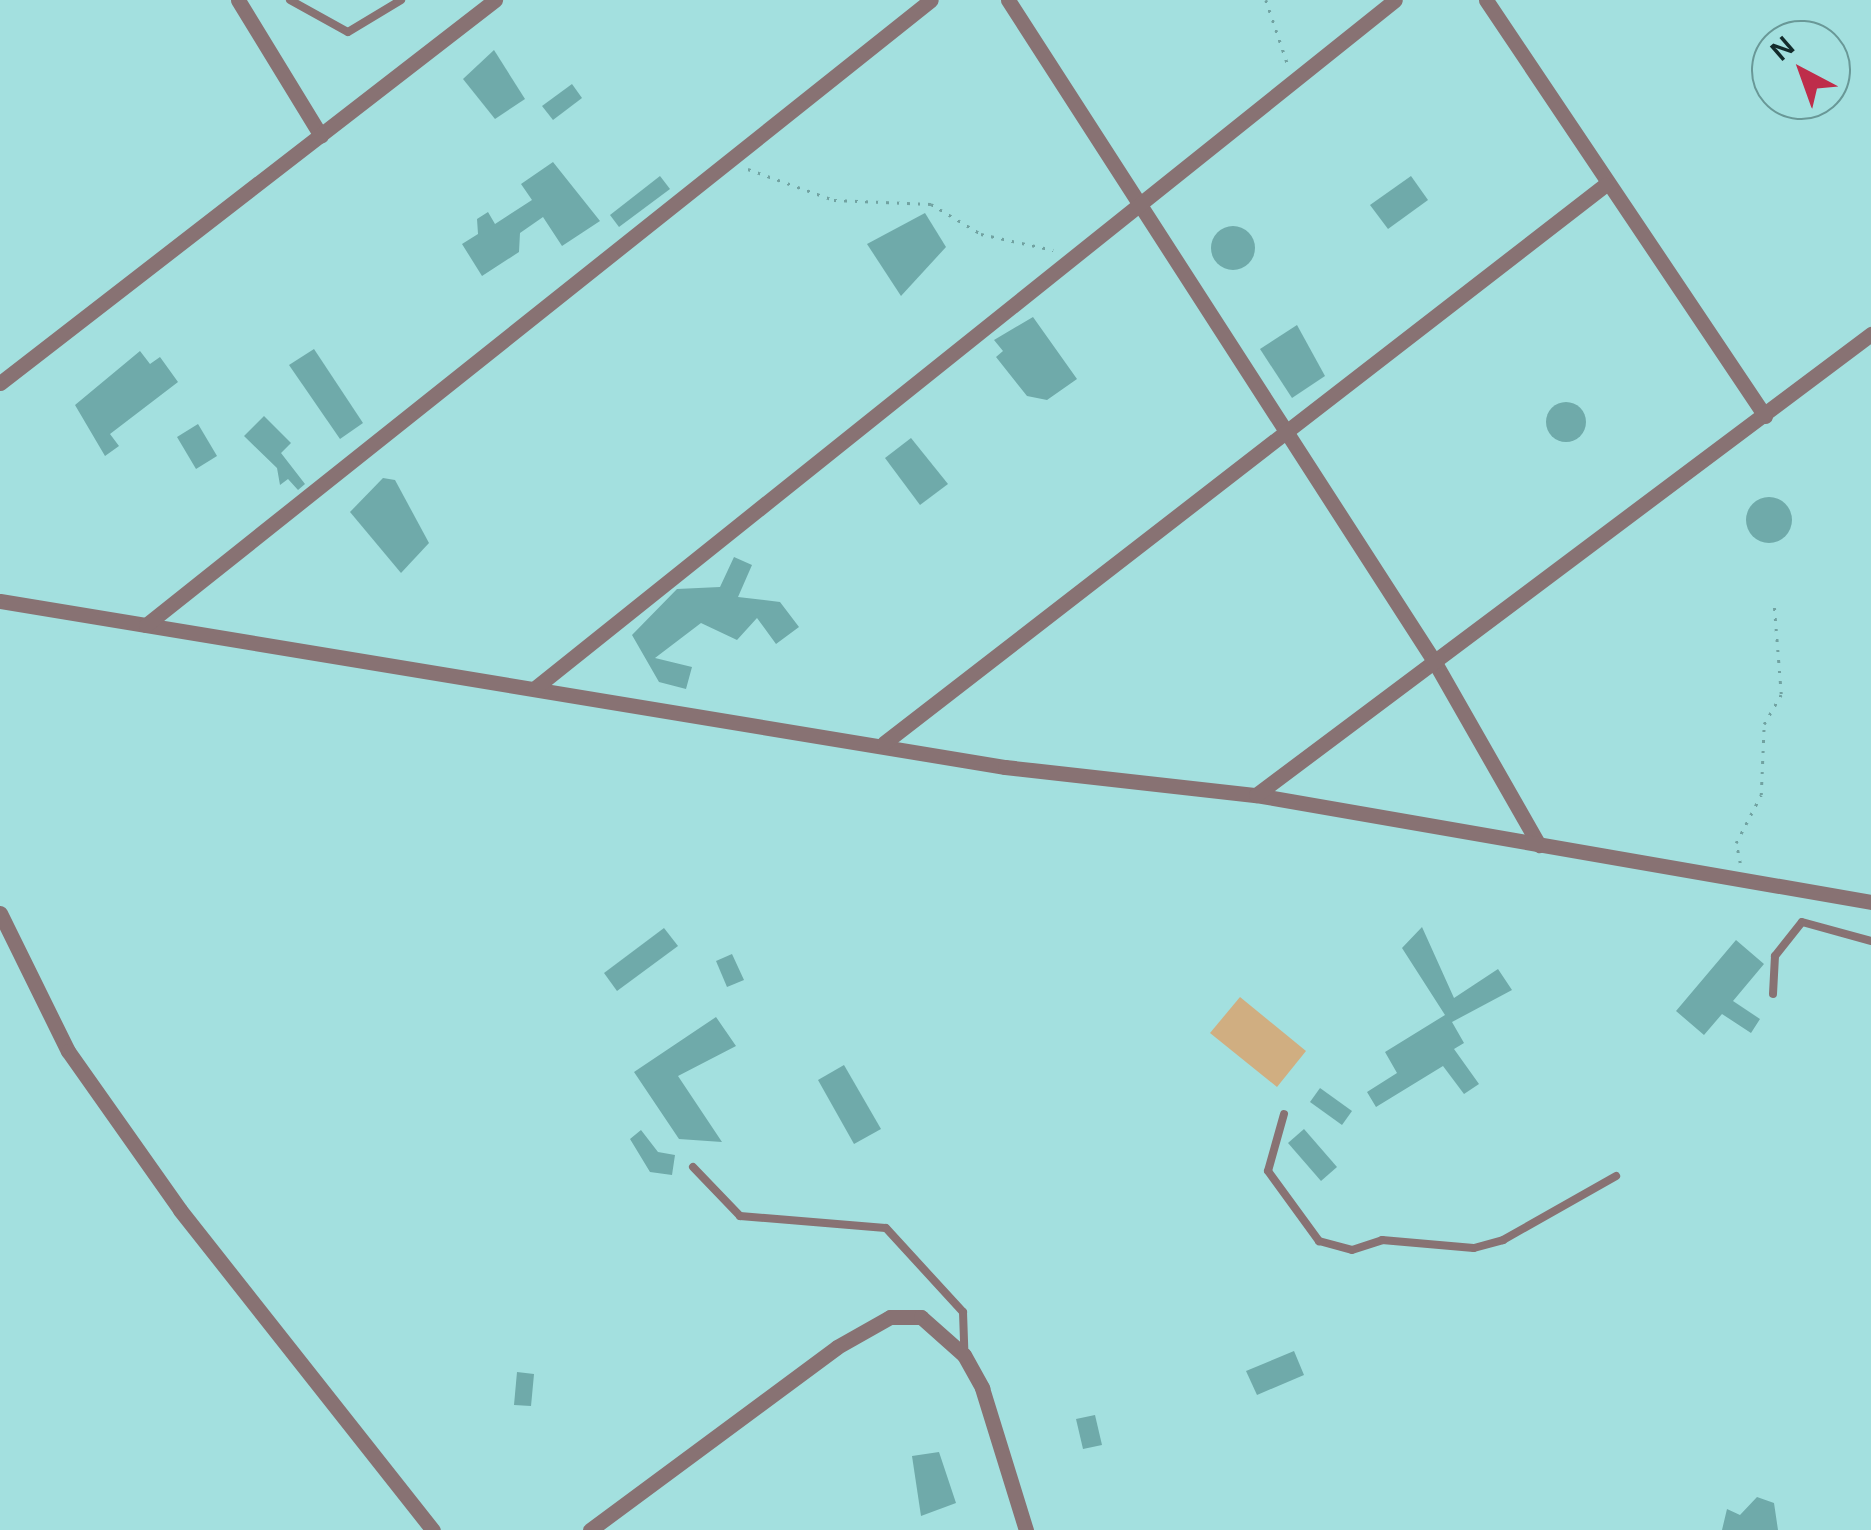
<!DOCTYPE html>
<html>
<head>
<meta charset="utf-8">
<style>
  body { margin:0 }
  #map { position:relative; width:1871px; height:1530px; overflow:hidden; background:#a3e0df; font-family:Arial,sans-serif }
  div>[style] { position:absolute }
  .green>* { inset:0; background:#d0ae81 }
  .building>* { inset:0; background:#6faaaa }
  .round { border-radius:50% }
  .path>* { height:2.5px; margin-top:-1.25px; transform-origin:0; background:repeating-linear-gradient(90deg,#71a2a1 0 2.5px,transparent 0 10.5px) }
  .lane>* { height:8px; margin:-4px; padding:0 4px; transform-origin:4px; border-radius:4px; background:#887273 }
  .street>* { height:15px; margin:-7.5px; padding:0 7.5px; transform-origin:7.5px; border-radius:7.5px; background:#887273 }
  span { translate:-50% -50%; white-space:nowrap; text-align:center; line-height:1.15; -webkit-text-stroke:8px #a3e0df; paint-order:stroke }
  .north { position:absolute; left:1751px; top:20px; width:100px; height:100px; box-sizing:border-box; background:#a3e0df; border:2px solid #699897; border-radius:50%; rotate:319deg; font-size:28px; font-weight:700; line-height:40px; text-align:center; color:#122b2b }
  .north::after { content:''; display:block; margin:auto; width:35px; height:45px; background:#be2d4a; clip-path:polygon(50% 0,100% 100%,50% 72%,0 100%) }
</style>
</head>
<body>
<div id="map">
  <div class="green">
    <div style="clip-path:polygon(1240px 997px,1306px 1051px,1277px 1087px,1210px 1033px)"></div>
  </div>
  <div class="building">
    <div style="clip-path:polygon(494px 50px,525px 99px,495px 119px,463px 79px)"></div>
    <div style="clip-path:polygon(572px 84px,582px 98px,553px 120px,542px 106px)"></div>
    <div style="clip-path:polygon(553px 162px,600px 221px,562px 246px,543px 217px,520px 233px,519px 252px,482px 276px,462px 244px,478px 234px,477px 219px,488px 212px,495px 224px,532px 200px,521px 184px)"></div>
    <div style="clip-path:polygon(660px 176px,670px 189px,619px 227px,610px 215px)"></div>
    <div style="clip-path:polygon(1411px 176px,1428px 200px,1388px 229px,1370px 205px)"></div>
    <div style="clip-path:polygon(925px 213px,946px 247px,901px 296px,867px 244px)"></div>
    <div class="round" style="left:1211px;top:226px;width:44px;height:44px"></div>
    <div style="clip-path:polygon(1033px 317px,1077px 379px,1047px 400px,1027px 396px,996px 357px,1003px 351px,994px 340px)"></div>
    <div style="clip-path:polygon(1297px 325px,1325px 376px,1292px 398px,1260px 349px)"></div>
    <div style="clip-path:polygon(314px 349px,363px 423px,340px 439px,289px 365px)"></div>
    <div style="clip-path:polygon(140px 351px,150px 364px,160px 357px,178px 382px,110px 434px,119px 446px,105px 456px,75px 405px)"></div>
    <div class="round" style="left:1546px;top:402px;width:40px;height:40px"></div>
    <div style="clip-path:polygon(264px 416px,291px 443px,281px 453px,305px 484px,298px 490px,288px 479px,280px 485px,277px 468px,244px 436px)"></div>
    <div style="clip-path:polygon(198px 424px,217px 456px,196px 469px,177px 437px)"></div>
    <div style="clip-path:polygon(911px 438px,948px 484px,920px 505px,885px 458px)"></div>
    <div style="clip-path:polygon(383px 478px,395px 480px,429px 543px,401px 573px,350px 512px)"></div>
    <div class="round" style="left:1746px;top:497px;width:46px;height:46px"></div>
    <div style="clip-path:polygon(734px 557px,752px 565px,738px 597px,780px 602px,799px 627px,776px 644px,757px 618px,737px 640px,701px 623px,655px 658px,692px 667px,686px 689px,659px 682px,632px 635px,677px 589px,720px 587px)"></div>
    <div style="clip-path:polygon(1422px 927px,1454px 998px,1498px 969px,1512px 990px,1452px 1022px,1464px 1043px,1454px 1049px,1479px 1084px,1464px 1094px,1443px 1066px,1376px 1107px,1367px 1092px,1397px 1073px,1385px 1052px,1445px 1015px,1402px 948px)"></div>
    <div style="clip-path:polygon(664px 928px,678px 946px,617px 991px,604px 973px)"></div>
    <div style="clip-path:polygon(1736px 940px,1764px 964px,1733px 1001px,1760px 1019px,1751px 1033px,1722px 1014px,1704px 1035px,1676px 1011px)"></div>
    <div style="clip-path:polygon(732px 954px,744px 980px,727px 987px,716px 961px)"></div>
    <div style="clip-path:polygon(716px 1017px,736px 1046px,678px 1076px,722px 1142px,679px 1139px,634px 1072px)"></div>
    <div style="clip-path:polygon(844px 1065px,881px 1129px,854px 1144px,818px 1080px)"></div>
    <div style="clip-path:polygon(1320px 1088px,1352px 1111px,1342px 1125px,1310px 1102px)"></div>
    <div style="clip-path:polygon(1304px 1129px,1337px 1167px,1321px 1181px,1288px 1143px)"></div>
    <div style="clip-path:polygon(641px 1130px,658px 1152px,675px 1155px,672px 1175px,650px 1172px,630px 1139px)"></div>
    <div style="clip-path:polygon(1294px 1351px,1304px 1375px,1257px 1395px,1246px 1371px)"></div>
    <div style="clip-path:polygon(517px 1372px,534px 1374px,531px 1406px,514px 1405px)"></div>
    <div style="clip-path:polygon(1095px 1415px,1102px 1445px,1083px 1449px,1076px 1419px)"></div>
    <div style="clip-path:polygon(939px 1452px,956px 1503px,921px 1516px,912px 1456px)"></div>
    <div style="clip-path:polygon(1757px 1497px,1774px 1503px,1778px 1530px,1722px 1530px,1727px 1509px,1740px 1515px)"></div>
  </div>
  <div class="path">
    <div style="left:1266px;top:0;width:69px;rotate:71.3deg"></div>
    <div style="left:748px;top:169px;width:91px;rotate:19.8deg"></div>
    <div style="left:834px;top:200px;width:97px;rotate:2.4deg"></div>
    <div style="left:931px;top:204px;width:58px;rotate:31deg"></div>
    <div style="left:981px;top:234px;width:74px;rotate:12.5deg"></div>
    <div style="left:1740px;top:863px;width:20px;rotate:-101deg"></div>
    <div style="left:1736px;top:843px;width:54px;rotate:-62.5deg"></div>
    <div style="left:1761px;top:795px;width:71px;rotate:-87.6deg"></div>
    <div style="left:1764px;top:724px;width:34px;rotate:-60deg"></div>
    <div style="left:1781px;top:694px;width:89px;rotate:-94.5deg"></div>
  </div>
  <div class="lane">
    <div style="left:290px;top:0;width:66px;rotate:28.9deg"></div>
    <div style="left:348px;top:32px;width:62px;rotate:-31.1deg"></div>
    <div style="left:1773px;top:994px;width:38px;rotate:-87deg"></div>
    <div style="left:1775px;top:956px;width:43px;rotate:-51.5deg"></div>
    <div style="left:1802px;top:922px;width:72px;rotate:15.4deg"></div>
    <div style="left:1284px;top:1114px;width:59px;rotate:105.7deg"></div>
    <div style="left:1268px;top:1171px;width:87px;rotate:53.9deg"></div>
    <div style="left:1319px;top:1241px;width:34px;rotate:15deg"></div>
    <div style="left:1352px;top:1250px;width:32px;rotate:-18deg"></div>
    <div style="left:1382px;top:1240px;width:92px;rotate:5deg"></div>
    <div style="left:1474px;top:1248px;width:30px;rotate:-15deg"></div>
    <div style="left:1503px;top:1240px;width:130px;rotate:-29.5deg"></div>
    <div style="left:693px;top:1167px;width:68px;rotate:46.2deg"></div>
    <div style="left:740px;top:1216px;width:146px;rotate:4.7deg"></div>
    <div style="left:886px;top:1228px;width:114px;rotate:47.5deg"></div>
    <div style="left:963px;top:1312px;width:38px;rotate:88deg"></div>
  </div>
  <div class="street">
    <div style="left:238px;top:0;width:159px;rotate:58.6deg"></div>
    <div style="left:1008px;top:0;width:786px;rotate:57.2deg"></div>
    <div style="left:1434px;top:661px;width:212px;rotate:60.3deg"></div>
    <div style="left:1486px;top:0;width:501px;rotate:56.15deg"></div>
    <div style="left:0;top:383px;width:626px;rotate:-37.73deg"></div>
    <div style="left:0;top:601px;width:1019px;rotate:9.38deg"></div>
    <div style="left:1005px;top:767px;width:253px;rotate:6.4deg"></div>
    <div style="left:1256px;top:795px;width:624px;rotate:9.87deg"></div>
    <div style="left:146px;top:625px;width:1003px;rotate:-38.53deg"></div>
    <div style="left:535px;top:688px;width:1101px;rotate:-38.66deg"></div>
    <div style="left:884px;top:743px;width:912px;rotate:-37.74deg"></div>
    <div style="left:1256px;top:795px;width:769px;rotate:-36.85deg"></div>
    <div style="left:0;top:913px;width:154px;rotate:63.8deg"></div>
    <div style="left:68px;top:1051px;width:194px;rotate:54.8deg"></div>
    <div style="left:180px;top:1210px;width:408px;rotate:51.7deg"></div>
    <div style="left:590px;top:1530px;width:307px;rotate:-36.5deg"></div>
    <div style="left:837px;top:1347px;width:61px;rotate:-29.5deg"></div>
    <div style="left:890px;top:1317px;width:31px"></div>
    <div style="left:921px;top:1317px;width:57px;rotate:41.5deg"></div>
    <div style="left:964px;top:1355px;width:38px;rotate:61deg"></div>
    <div style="left:982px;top:1388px;width:149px;rotate:72.8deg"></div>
  </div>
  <div class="north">N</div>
</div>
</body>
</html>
